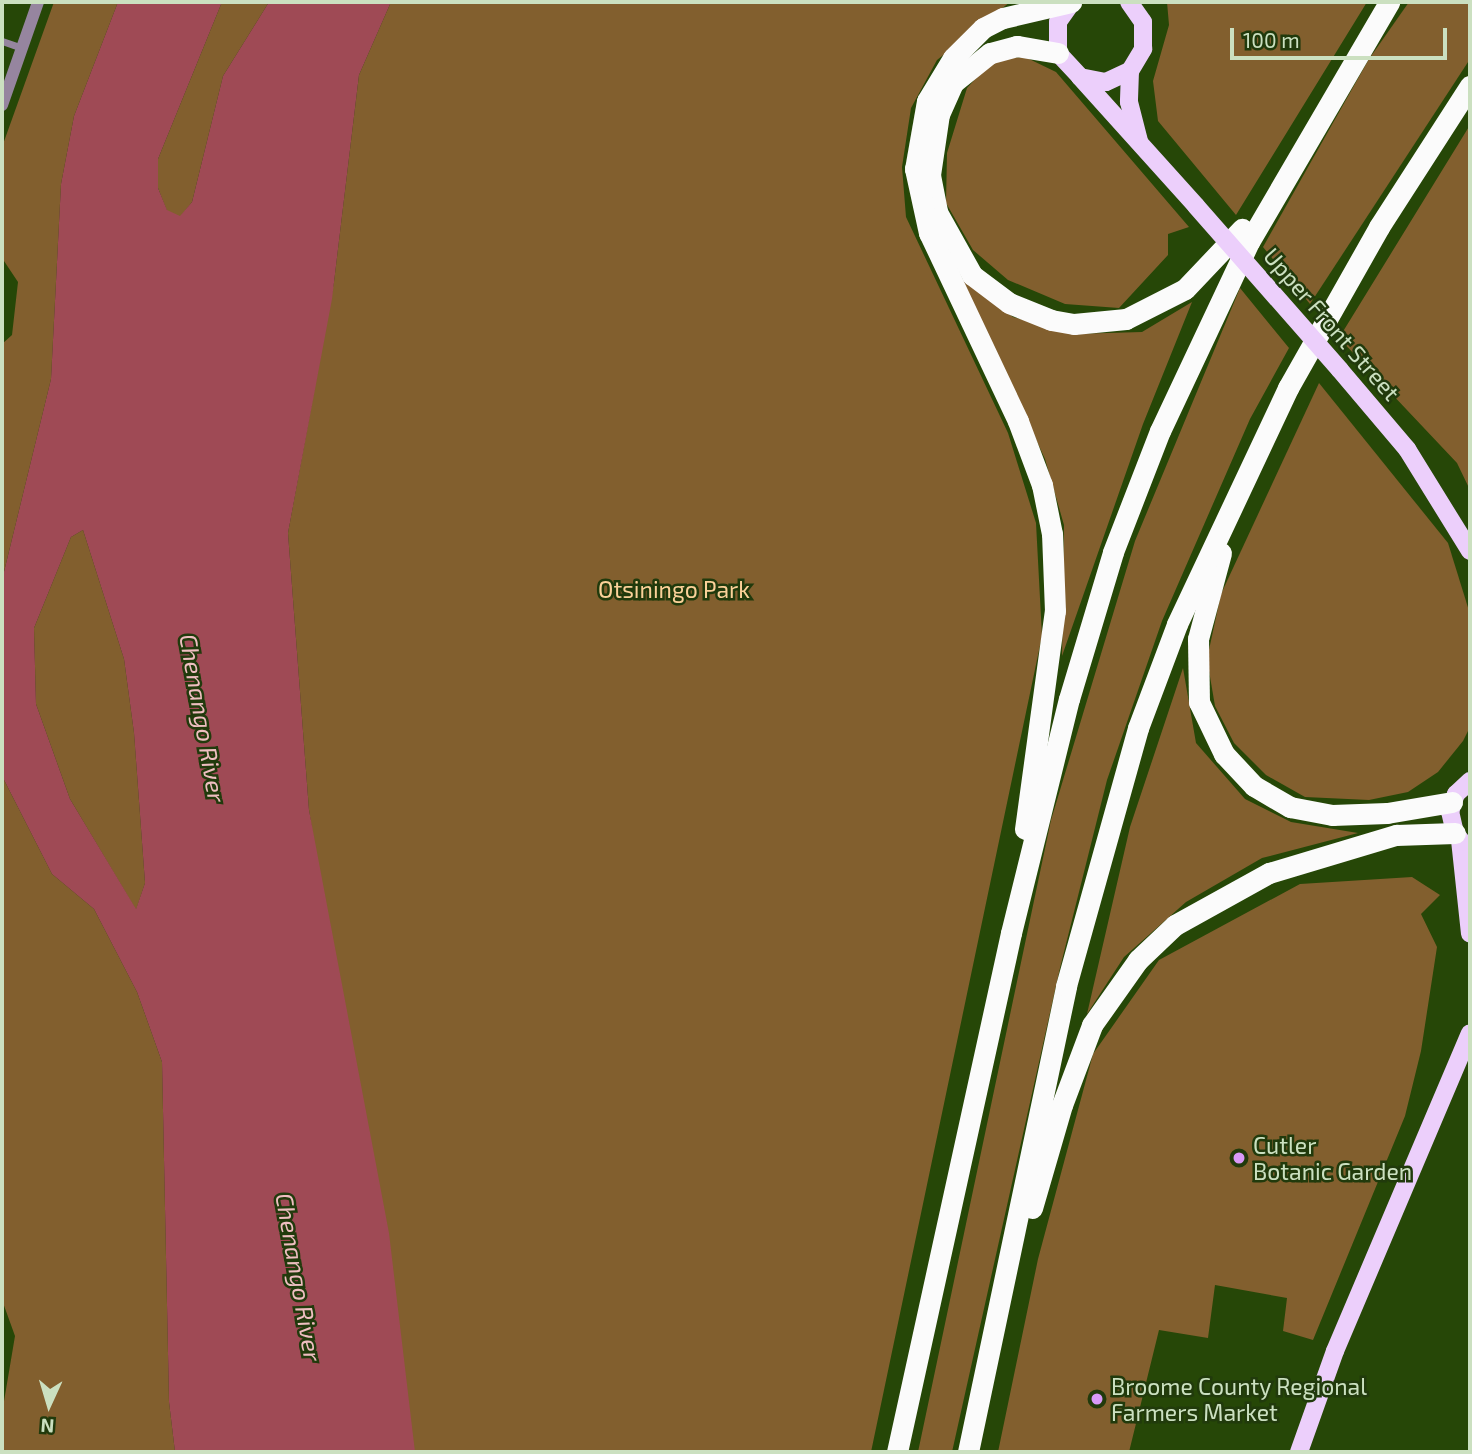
<!DOCTYPE html>
<html>
<head>
<meta charset="utf-8">
<style>
  body { margin:0 }
  #map { position:relative; width:1472px; height:1454px; overflow:hidden; background:#264707; font-family:"Exo 2",sans-serif }
  div>[style] { position:absolute }
  .green>* { inset:0; background:#825f2e }
  .water>* { inset:0; background:#9f4a55 }
  .minor>* { height:7px; margin:-3.5px; padding:0 3.5px; transform-origin:3.5px; border-radius:3.5px; background:#96859f }
  .tertiary>* { height:12px; margin:-6px; padding:0 6px; transform-origin:6px; border-radius:6px; background:#96859f }
  .primary>* { height:18px; margin:-9px; padding:0 9px; transform-origin:9px; border-radius:9px; background:#eccffb }
  .motorway>* { height:21px; margin:-10.5px; padding:0 10.5px; transform-origin:10.5px; border-radius:10.5px; background:#fbfbfb }
  .primary-bridge>* { height:18px; margin:-9px; padding:0 9px; transform-origin:9px; border-radius:9px; background:#eccffb }
  .dots>* { width:19px; height:19px; translate:-50% -50%; box-sizing:border-box; border:4px solid #213a0c; border-radius:50% }
  span { translate:-50% -50%; white-space:nowrap; text-align:center; line-height:1.15; -webkit-text-stroke:5px #213a0c; paint-order:stroke }
  .street-label { font-size:23px; color:#cbe0c0 }
  .park-label { font-size:23px; color:#fbd199 }
  .poi-label { font-size:23px; color:#cbe0c0 }
  .left { translate:0 -50%; text-align:left }
  .water-label { font-size:24px; color:#efbec1; font-style:italic }
  .frame { position:absolute; inset:0; border:4px solid #cbe0c0; pointer-events:none }
  .north { position:absolute; left:14px; top:1370px; width:70px; height:70px; -webkit-text-stroke:5px #213a0c; paint-order:stroke; rotate:184deg; font-size:19px; font-weight:700; line-height:28px; text-align:center; color:#cbe0c0 }
  .north::after { content:''; display:block; margin:auto; width:24px; height:32px; background:#cbe0c0; clip-path:polygon(50% 0,100% 100%,50% 72%,0 100%) }
  .scale { position:absolute; left:1230px; top:28px; width:217px; height:32px; box-sizing:border-box; border:4px solid #cbe0c0; border-top:0; padding-left:9px; font-size:21px; line-height:24px; white-space:nowrap; color:#cbe0c0; -webkit-text-stroke:5px #213a0c; paint-order:stroke }
</style>
</head>
<body>
<div id="map">
  <div class="green">
    <div style="clip-path:polygon(54px 2px,118px 2px,74px 116px,61px 184px,51px 379px,2px 580px,2px 344px,12px 335px,18px 282px,2px 258px,2px 147px)"></div>
    <div style="clip-path:polygon(222px 2px,269px 2px,223px 76px,192px 202px,180px 217px,167px 211px,158px 188px,158px 159px)"></div>
    <div style="clip-path:polygon(391px 2px,1010px 2px,937px 60px,911px 108px,902px 167px,906px 217px,1008px 433px,1036px 523px,1042px 636px,871px 1452px,407px 1452px,309px 810px,288px 533px,334px 282px,359px 75px)"></div>
    <div style="clip-path:polygon(1167px 2px,1367px 2px,1236px 215px,1158px 121px,1153px 81px,1169px 25px)"></div>
    <div style="clip-path:polygon(1409px 2px,1470px 2px,1470px 59px,1310px 304px,1263px 247px,1369px 59px)"></div>
    <div style="clip-path:polygon(1025px 57px,1056px 72px,1189px 227px,1168px 234px,1168px 255px,1119px 308px,1065px 304px,1008px 280px,973px 250px,946px 203px,947px 153px,967px 88px,994px 59px)"></div>
    <div style="clip-path:polygon(1470px 125px,1470px 490px,1457px 463px,1339px 338px)"></div>
    <div style="clip-path:polygon(962px 279px,1013px 317px,1073px 334px,1142px 332px,1192px 302px,1143px 424px,1062px 656px,1064px 525px,1045px 459px)"></div>
    <div style="clip-path:polygon(1240px 288px,1289px 348px,1250px 419px,1162px 621px,1107px 780px,1060px 968px,952px 1452px,918px 1452px,1051px 820px,1135px 541px)"></div>
    <div style="clip-path:polygon(1319px 383px,1448px 543px,1470px 614px,1470px 727px,1463px 741px,1438px 772px,1408px 792px,1369px 800px,1305px 797px,1266px 775px,1234px 743px,1215px 706px,1207px 659px,1221px 594px)"></div>
    <div style="clip-path:polygon(83px 530px,124px 659px,134px 733px,145px 883px,136px 910px,70px 799px,36px 704px,34px 628px,71px 537px)"></div>
    <div style="clip-path:polygon(1183px 668px,1196px 743px,1245px 799px,1291px 822px,1358px 833px,1262px 858px,1186px 902px,1124px 957px,1087px 1014px,1130px 827px)"></div>
    <div style="clip-path:polygon(2px 776px,52px 874px,94px 909px,137px 992px,162px 1062px,169px 1402px,175px 1452px,2px 1452px,2px 1413px,15px 1336px,2px 1300px)"></div>
    <div style="clip-path:polygon(1412px 877px,1440px 895px,1421px 914px,1437px 947px,1421px 1051px,1405px 1116px,1313px 1340px,1283px 1331px,1287px 1298px,1215px 1285px,1208px 1338px,1159px 1330px,1129px 1452px,998px 1452px,1038px 1259px,1093px 1054px,1159px 960px,1300px 884px)"></div>
  </div>
  <div class="water">
    <div style="clip-path:polygon(evenodd,118px 2px,222px 2px,158px 159px,158px 188px,167px 210px,180px 216px,192px 202px,223px 76px,269px 2px,391px 2px,359px 75px,332px 299px,288px 533px,309px 810px,389px 1233px,415px 1452px,175px 1452px,169px 1402px,162px 1062px,137px 992px,94px 909px,52px 874px,2px 776px,2px 580px,51px 379px,61px 184px,74px 116px,118px 2px,83px 530px,124px 659px,134px 733px,145px 883px,136px 909px,70px 799px,36px 704px,34px 628px,71px 537px,83px 530px)"></div>
  </div>
  <div class="minor">
    <div style="left:2px;top:41px;width:21px;rotate:19deg"></div>
  </div>
  <div class="tertiary">
    <div style="left:2px;top:105px;width:109px;rotate:-70.7deg"></div>
  </div>
  <div class="primary">
    <div style="left:1072px;top:2px;width:24px;rotate:125deg"></div>
    <div style="left:1058px;top:22px;width:31px;rotate:90deg"></div>
    <div style="left:1058px;top:53px;width:33px;rotate:47deg"></div>
    <div style="left:1080px;top:77px;width:26px;rotate:11deg"></div>
    <div style="left:1106px;top:82px;width:26px;rotate:-25deg"></div>
    <div style="left:1130px;top:71px;width:26px;rotate:-59deg"></div>
    <div style="left:1143px;top:49px;width:27px;rotate:-90deg"></div>
    <div style="left:1143px;top:22px;width:24px;rotate:-125deg"></div>
    <div style="left:1130px;top:71px;width:31px;rotate:92deg"></div>
    <div style="left:1129px;top:102px;width:40px;rotate:75.6deg"></div>
    <div style="left:1080px;top:77px;width:173px;rotate:48deg"></div>
    <div style="left:1340px;top:370px;width:104px;rotate:49.7deg"></div>
    <div style="left:1407px;top:449px;width:120px;rotate:58.3deg"></div>
    <div style="left:1460px;top:840px;width:94px;rotate:83.9deg"></div>
    <div style="left:1462px;top:842px;width:11px;rotate:-128deg"></div>
    <div style="left:1455px;top:833px;width:22px;rotate:-103deg"></div>
    <div style="left:1450px;top:812px;width:19px;rotate:-72deg"></div>
    <div style="left:1456px;top:794px;width:19px;rotate:-43deg"></div>
    <div style="left:1299px;top:1452px;width:107px;rotate:-70.4deg"></div>
    <div style="left:1335px;top:1351px;width:345px;rotate:-67deg"></div>
  </div>
  <div class="motorway">
    <div style="left:1058px;top:53px;width:42px;rotate:-170.3deg"></div>
    <div style="left:1017px;top:46px;width:28px;rotate:165deg"></div>
    <div style="left:990px;top:53px;width:48px;rotate:141deg"></div>
    <div style="left:953px;top:83px;width:34px;rotate:114deg"></div>
    <div style="left:939px;top:114px;width:62px;rotate:98.4deg"></div>
    <div style="left:930px;top:175px;width:38px;rotate:79deg"></div>
    <div style="left:937px;top:212px;width:72px;rotate:60.9deg"></div>
    <div style="left:972px;top:275px;width:46px;rotate:37.1deg"></div>
    <div style="left:1009px;top:303px;width:45px;rotate:22deg"></div>
    <div style="left:1051px;top:320px;width:23px;rotate:10deg"></div>
    <div style="left:1074px;top:324px;width:52px;rotate:-5.5deg"></div>
    <div style="left:1126px;top:319px;width:66px;rotate:-27deg"></div>
    <div style="left:1185px;top:289px;width:83px;rotate:-46.5deg"></div>
    <div style="left:1221px;top:553px;width:89px;rotate:105deg"></div>
    <div style="left:1198px;top:639px;width:63px;rotate:89.1deg"></div>
    <div style="left:1199px;top:702px;width:58px;rotate:64.3deg"></div>
    <div style="left:1224px;top:754px;width:44px;rotate:46.8deg"></div>
    <div style="left:1254px;top:786px;width:42px;rotate:30.3deg"></div>
    <div style="left:1290px;top:807px;width:43px;rotate:10.8deg"></div>
    <div style="left:1332px;top:815px;width:55px;rotate:-2.1deg"></div>
    <div style="left:1387px;top:813px;width:66px;rotate:-9.6deg"></div>
    <div style="left:1025px;top:829px;width:220px;rotate:-82.2deg"></div>
    <div style="left:1055px;top:611px;width:77px;rotate:-92.2deg"></div>
    <div style="left:1052px;top:534px;width:50px;rotate:-101.5deg"></div>
    <div style="left:1042px;top:485px;width:68px;rotate:-110.6deg"></div>
    <div style="left:1018px;top:421px;width:208px;rotate:-115.3deg"></div>
    <div style="left:929px;top:233px;width:66px;rotate:-102.3deg"></div>
    <div style="left:915px;top:169px;width:69px;rotate:-80deg"></div>
    <div style="left:927px;top:101px;width:50px;rotate:-58.8deg"></div>
    <div style="left:953px;top:58px;width:42px;rotate:-45deg"></div>
    <div style="left:983px;top:28px;width:22px;rotate:-27deg"></div>
    <div style="left:1003px;top:18px;width:70px;rotate:-13.2deg"></div>
    <div style="left:1032px;top:1208px;width:107px;rotate:-73.8deg"></div>
    <div style="left:1062px;top:1105px;width:85px;rotate:-69.4deg"></div>
    <div style="left:1092px;top:1025px;width:80px;rotate:-54.7deg"></div>
    <div style="left:1138px;top:960px;width:51px;rotate:-43.4deg"></div>
    <div style="left:1175px;top:925px;width:107px;rotate:-29deg"></div>
    <div style="left:1269px;top:873px;width:133px;rotate:-16.7deg"></div>
    <div style="left:1396px;top:835px;width:59px;rotate:-1.9deg"></div>
    <div style="left:897px;top:1452px;width:531px;rotate:-77.61deg"></div>
    <div style="left:1011px;top:933px;width:241px;rotate:-76.1deg"></div>
    <div style="left:1069px;top:699px;width:153px;rotate:-73.3deg"></div>
    <div style="left:1113px;top:552px;width:130px;rotate:-68.8deg"></div>
    <div style="left:1160px;top:431px;width:209px;rotate:-64.8deg"></div>
    <div style="left:1249px;top:242px;width:278px;rotate:-59.7deg"></div>
    <div style="left:968px;top:1452px;width:476px;rotate:-78.1deg"></div>
    <div style="left:1066px;top:986px;width:268px;rotate:-74.4deg"></div>
    <div style="left:1138px;top:728px;width:111px;rotate:-69.4deg"></div>
    <div style="left:1177px;top:624px;width:261px;rotate:-64.8deg"></div>
    <div style="left:1288px;top:388px;width:185px;rotate:-60.5deg"></div>
    <div style="left:1379px;top:227px;width:168px;rotate:-57.2deg"></div>
  </div>
  <div class="primary-bridge">
    <div style="left:1196px;top:206px;width:218px;rotate:48.7deg"></div>
  </div>
  <div class="dots">
    <div style="left:1239px;top:1158px;background:#d99af8"></div>
    <div style="left:1097px;top:1399px;background:#d99af8"></div>
  </div>
  <div class="street-label">
    <span style="left:1332px;top:324px;rotate:49deg">Upper Front Street</span>
  </div>
  <div class="park-label">
    <span style="left:674px;top:589px">Otsiningo Park</span>
  </div>
  <div class="poi-label">
    <span class="left" style="left:1253px;top:1158px">Cutler<br>Botanic Garden</span>
    <span class="left" style="left:1111px;top:1399px">Broome County Regional<br>Farmers Market</span>
  </div>
  <div class="water-label">
    <span style="left:203px;top:718px;rotate:80deg">Chenango River</span>
    <span style="left:299px;top:1277px;rotate:80deg">Chenango River</span>
  </div>
  <div class="frame"></div>
  <div class="north">N</div>
  <div class="scale">100 m</div>
</div>
</body>
</html>
